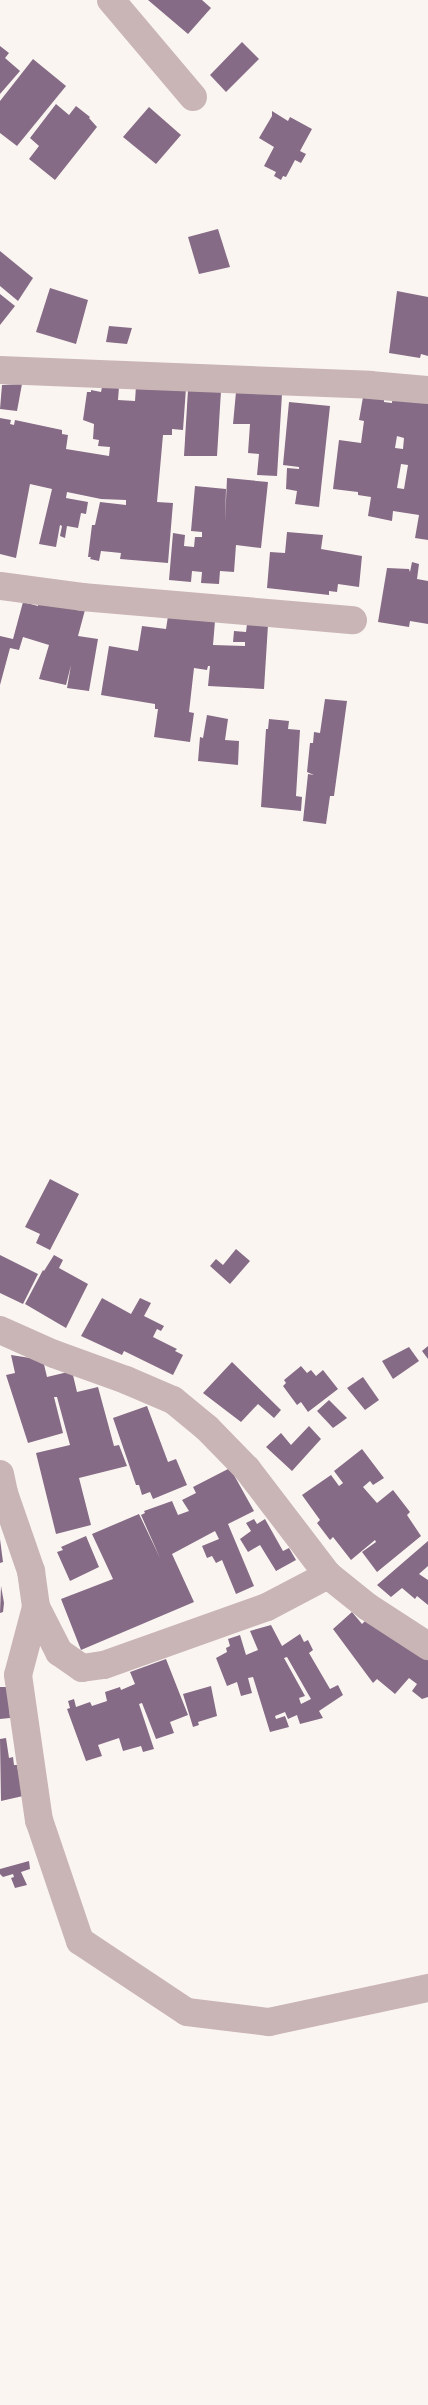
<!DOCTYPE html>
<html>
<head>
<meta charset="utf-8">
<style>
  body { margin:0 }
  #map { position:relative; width:428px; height:2405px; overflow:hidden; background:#fbf5f2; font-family:Jost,sans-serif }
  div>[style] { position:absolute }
  .building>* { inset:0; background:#856b85 }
  .minor>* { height:28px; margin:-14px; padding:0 14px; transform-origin:14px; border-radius:14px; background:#c9b5b5 }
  span { translate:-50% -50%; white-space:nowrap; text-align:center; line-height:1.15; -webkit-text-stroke:5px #fbf5f2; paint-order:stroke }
</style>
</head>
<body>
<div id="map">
  <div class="building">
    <div style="clip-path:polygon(148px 0,202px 0,211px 8px,188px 34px)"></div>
    <div style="clip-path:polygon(242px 42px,259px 59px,226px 92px,210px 75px)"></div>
    <div style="clip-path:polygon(0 46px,9px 53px,5px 58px,20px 71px,0 94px)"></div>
    <div style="clip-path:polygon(33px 59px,66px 86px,17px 146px,0 133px,0 101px)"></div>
    <div style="clip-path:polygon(56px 104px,69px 115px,76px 106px,90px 117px,89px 118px,97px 127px,55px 180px,29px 159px,39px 146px,30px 138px)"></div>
    <div style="clip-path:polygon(149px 107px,181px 135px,156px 164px,123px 137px)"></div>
    <div style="clip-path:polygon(272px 111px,288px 121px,290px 117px,312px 129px,300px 151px,306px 154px,301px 163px,295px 160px,286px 177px,283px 176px,281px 180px,274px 176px,276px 172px,264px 166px,274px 147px,259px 138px,272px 116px)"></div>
    <div style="clip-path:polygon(218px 229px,230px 267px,199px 274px,188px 237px)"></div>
    <div style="clip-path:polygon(0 251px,33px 278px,18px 301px,0 286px)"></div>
    <div style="clip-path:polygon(50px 288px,88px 300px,76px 344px,36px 332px)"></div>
    <div style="clip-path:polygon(397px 291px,428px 297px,428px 356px,421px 354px,420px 358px,389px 353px)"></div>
    <div style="clip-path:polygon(0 294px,15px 306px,0 325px)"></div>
    <div style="clip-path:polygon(109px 326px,132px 328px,127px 344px,106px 342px)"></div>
    <div style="clip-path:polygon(22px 384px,17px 411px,0 409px,2px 385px)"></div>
    <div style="clip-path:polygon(136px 386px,186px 388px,183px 430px,172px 429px,172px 435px,163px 435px,157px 502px,173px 503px,168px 563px,120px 559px,121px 553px,101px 551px,99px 561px,90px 559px,91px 557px,88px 557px,92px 525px,95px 525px,100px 502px,126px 505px,126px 500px,101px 499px,67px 492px,66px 498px,88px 502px,86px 514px,81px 513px,78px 528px,67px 526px,65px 538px,60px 536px,62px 526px,60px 525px,56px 547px,39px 544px,52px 489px,30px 484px,16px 558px,0 554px,0 418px,11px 420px,10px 424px,14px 425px,15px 420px,62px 430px,62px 434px,68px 435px,66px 449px,109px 456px,110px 447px,98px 446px,99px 440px,93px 439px,94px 424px,83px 420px,87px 392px,91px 392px,91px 390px,101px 392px,102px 387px,119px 387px,118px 400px,135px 401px)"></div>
    <div style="clip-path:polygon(188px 390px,221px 391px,217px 456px,184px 456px)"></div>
    <div style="clip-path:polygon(236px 392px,282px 394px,277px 476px,257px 475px,259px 454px,248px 453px,250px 424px,233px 424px)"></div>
    <div style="clip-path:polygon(evenodd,393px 392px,428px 395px,428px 540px,415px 538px,419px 515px,393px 511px,392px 521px,368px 516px,371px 497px,358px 495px,358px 492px,333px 489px,339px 440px,361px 443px,364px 421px,359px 420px,363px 397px,384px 397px,384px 402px,392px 403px,393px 392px,397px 436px,404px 438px,403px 449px,395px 448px,397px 436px,393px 392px,401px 464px,408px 465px,404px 489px,397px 488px,401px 464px)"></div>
    <div style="clip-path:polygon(289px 402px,330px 406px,319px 507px,295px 504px,297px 491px,286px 489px,287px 468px,299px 469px,299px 467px,283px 465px)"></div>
    <div style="clip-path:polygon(227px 478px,268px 482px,261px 548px,236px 545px,234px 572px,220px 571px,219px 584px,201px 583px,202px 572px,192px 571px,191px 582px,169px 580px,173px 533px,185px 535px,184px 546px,194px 547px,195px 537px,202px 537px,202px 532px,191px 531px,195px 486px,226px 489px,225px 523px)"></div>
    <div style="clip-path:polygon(287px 532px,323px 535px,321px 549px,362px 556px,359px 587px,338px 584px,337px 592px,329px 591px,329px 595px,267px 588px,270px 552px,285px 553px)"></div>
    <div style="clip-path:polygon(412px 562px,419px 564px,417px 579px,428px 581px,428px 624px,410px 621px,409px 627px,378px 622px,387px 568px,409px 569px,410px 572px)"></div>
    <div style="clip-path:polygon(39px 599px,85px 610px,78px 636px,98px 639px,89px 691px,67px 688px,71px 665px,66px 685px,39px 679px,49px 645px,23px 637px,19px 650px,10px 648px,0 685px,0 636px,13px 639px,23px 602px,38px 606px)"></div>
    <div style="clip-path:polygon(168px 616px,215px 621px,213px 645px,245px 646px,245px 642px,233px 642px,234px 631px,246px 632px,247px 624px,268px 625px,264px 689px,208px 686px,210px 666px,208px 666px,207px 670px,194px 668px,189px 712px,194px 713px,190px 742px,154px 737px,158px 709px,155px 709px,155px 704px,101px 695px,109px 646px,138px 651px,142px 626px,166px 629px)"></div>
    <div style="clip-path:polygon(325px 699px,347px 701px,334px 796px,330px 796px,326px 824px,303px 821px,308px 774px,314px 775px,307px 772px,310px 743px,313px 743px,314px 732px,320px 733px)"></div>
    <div style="clip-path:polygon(207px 715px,228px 719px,225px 740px,239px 741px,238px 765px,198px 761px,200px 737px,203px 738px)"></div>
    <div style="clip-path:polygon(269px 719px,289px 721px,288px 729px,300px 730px,296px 796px,302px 797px,301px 811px,261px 807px,266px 729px,268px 729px)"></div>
    <div style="clip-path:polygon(50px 1179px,79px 1194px,50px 1250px,36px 1243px,40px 1234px,25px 1227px)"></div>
    <div style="clip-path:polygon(236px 1249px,250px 1261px,230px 1284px,210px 1266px,216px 1259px,223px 1265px)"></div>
    <div style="clip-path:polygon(0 1255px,38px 1274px,23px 1304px,0 1293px)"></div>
    <div style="clip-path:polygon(54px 1255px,63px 1260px,59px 1268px,88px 1284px,66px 1328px,25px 1304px,43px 1270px,44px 1271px)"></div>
    <div style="clip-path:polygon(102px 1298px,131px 1314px,140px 1298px,151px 1303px,144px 1316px,164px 1326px,161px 1331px,157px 1329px,153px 1337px,177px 1349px,175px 1351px,183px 1355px,173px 1375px,124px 1351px,122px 1355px,81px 1336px)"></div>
    <div style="clip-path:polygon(428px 1346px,428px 1359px,422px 1351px)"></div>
    <div style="clip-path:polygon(409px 1347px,419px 1361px,393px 1379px,382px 1361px)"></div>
    <div style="clip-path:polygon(11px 1355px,43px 1360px,47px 1377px,72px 1371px,77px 1392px,98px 1387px,114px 1446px,119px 1445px,127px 1466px,79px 1478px,91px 1525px,56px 1534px,36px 1453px,70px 1445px,57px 1397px,54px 1397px,63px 1433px,28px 1443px,6px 1375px,15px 1373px)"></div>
    <div style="clip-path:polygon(232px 1362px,281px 1410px,274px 1418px,258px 1404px,241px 1422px,203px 1393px)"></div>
    <div style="clip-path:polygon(301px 1366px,307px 1373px,311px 1370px,316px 1376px,323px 1370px,338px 1389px,308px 1412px,301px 1402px,297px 1405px,283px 1386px,286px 1383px,284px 1380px)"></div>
    <div style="clip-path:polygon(363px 1377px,379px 1400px,365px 1410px,347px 1388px)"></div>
    <div style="clip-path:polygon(329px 1400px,347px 1418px,333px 1428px,317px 1411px)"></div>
    <div style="clip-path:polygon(147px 1406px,168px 1462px,176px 1459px,187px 1485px,153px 1499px,150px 1492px,142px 1495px,139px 1485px,136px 1485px,113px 1418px)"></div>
    <div style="clip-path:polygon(309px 1426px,321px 1439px,292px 1471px,266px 1447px,281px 1433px,291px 1445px)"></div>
    <div style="clip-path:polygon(362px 1449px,384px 1478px,373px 1485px,370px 1481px,363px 1487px,377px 1503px,393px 1490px,410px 1512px,407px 1515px,421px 1536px,377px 1572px,362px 1552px,376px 1542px,375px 1540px,351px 1560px,333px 1537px,330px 1540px,317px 1523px,320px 1520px,302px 1495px,331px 1475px,339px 1486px,343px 1483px,334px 1471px)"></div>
    <div style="clip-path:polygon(230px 1468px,254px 1511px,228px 1524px,254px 1586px,236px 1594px,222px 1560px,216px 1563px,212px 1556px,207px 1558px,202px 1546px,219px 1539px,215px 1531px,172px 1554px,194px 1602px,81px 1650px,61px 1599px,113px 1579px,92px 1534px,139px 1514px,160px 1558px,141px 1515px,145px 1513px,144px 1511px,172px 1501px,178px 1515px,189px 1511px,182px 1500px,196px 1493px,193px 1487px)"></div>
    <div style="clip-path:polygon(254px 1519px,257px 1524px,265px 1519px,283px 1551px,289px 1548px,296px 1560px,276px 1571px,260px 1545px,248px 1552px,240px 1539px,251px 1531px,246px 1523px)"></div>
    <div style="clip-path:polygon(86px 1536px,99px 1567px,70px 1581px,57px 1552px,63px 1550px,61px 1547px)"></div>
    <div style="clip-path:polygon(0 1539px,3px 1562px,0 1563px)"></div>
    <div style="clip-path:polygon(428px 1541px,428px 1566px,419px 1574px,428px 1580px,428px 1605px,417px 1596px,415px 1599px,402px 1588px,391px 1597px,377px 1585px)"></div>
    <div style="clip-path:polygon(1px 1586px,4px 1603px,3px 1612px,0 1613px)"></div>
    <div style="clip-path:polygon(352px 1612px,362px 1624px,368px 1618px,428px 1655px,428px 1697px,422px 1699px,412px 1691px,417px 1684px,409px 1678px,395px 1694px,377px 1679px,373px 1683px,333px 1629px)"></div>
    <div style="clip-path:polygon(evenodd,271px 1625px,282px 1646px,300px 1634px,304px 1642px,308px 1640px,313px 1650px,309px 1653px,330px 1689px,338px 1685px,343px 1695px,319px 1711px,323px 1718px,300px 1724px,297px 1715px,288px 1719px,285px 1712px,275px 1716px,276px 1719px,285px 1716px,289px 1727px,270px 1732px,253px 1677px,248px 1678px,252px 1693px,241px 1696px,237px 1682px,227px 1686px,216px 1658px,227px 1652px,226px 1648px,230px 1646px,228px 1639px,240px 1635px,246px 1655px,258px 1650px,250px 1631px,271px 1625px,287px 1657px,311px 1699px,301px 1704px,299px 1698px,305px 1696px,284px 1658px,287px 1657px)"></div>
    <div style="clip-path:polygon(166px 1659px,188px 1715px,170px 1722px,174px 1733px,156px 1739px,142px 1703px,139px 1704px,154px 1749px,143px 1752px,141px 1746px,123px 1751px,119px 1738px,98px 1745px,102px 1756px,86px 1761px,67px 1709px,70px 1708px,68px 1701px,74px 1699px,76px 1707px,90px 1702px,92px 1706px,107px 1701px,105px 1692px,120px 1687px,121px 1690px,135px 1684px,130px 1672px)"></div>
    <div style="clip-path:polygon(211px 1686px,217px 1716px,198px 1722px,199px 1725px,193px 1727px,183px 1694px)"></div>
    <div style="clip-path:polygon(0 1687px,8px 1687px,10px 1718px,0 1719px)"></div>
    <div style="clip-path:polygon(6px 1738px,9px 1758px,13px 1757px,14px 1765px,17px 1765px,23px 1796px,1px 1801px,0 1739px)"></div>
    <div style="clip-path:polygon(29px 1861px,30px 1869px,21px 1872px,27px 1885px,15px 1888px,11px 1878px,14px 1877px,13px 1874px,3px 1877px,0 1874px,0 1869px)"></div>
  </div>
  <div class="minor">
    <div style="left:111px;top:0;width:127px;rotate:49.8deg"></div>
    <div style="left:0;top:370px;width:370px;rotate:2.3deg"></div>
    <div style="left:370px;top:385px;width:58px;rotate:4.9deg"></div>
    <div style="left:0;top:586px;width:83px;rotate:7.6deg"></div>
    <div style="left:82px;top:597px;width:272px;rotate:4.9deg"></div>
    <div style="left:0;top:1330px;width:59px;rotate:24deg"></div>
    <div style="left:54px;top:1354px;width:77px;rotate:19.9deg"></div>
    <div style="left:126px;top:1380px;width:51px;rotate:23.1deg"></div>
    <div style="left:173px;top:1400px;width:44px;rotate:39.5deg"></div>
    <div style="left:207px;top:1428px;width:57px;rotate:45.7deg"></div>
    <div style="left:247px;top:1469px;width:133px;rotate:52.6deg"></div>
    <div style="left:328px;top:1575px;width:51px;rotate:38.7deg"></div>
    <div style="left:368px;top:1607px;width:72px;rotate:33deg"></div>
    <div style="left:0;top:1474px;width:19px;rotate:78deg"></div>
    <div style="left:4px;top:1493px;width:83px;rotate:70.9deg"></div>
    <div style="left:31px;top:1571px;width:36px;rotate:82deg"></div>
    <div style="left:36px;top:1607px;width:51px;rotate:62.9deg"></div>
    <div style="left:59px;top:1652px;width:28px;rotate:35deg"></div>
    <div style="left:82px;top:1668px;width:22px;rotate:-8deg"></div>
    <div style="left:104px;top:1665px;width:173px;rotate:-19.6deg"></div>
    <div style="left:267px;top:1607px;width:69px;rotate:-27.7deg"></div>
    <div style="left:36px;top:1607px;width:70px;rotate:104.8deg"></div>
    <div style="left:18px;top:1675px;width:147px;rotate:81.8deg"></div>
    <div style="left:39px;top:1820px;width:128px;rotate:71.3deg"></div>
    <div style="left:80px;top:1941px;width:128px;rotate:33.6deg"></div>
    <div style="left:187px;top:2012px;width:83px;rotate:7deg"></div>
    <div style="left:269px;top:2022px;width:163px;rotate:-12.1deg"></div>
  </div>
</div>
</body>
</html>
